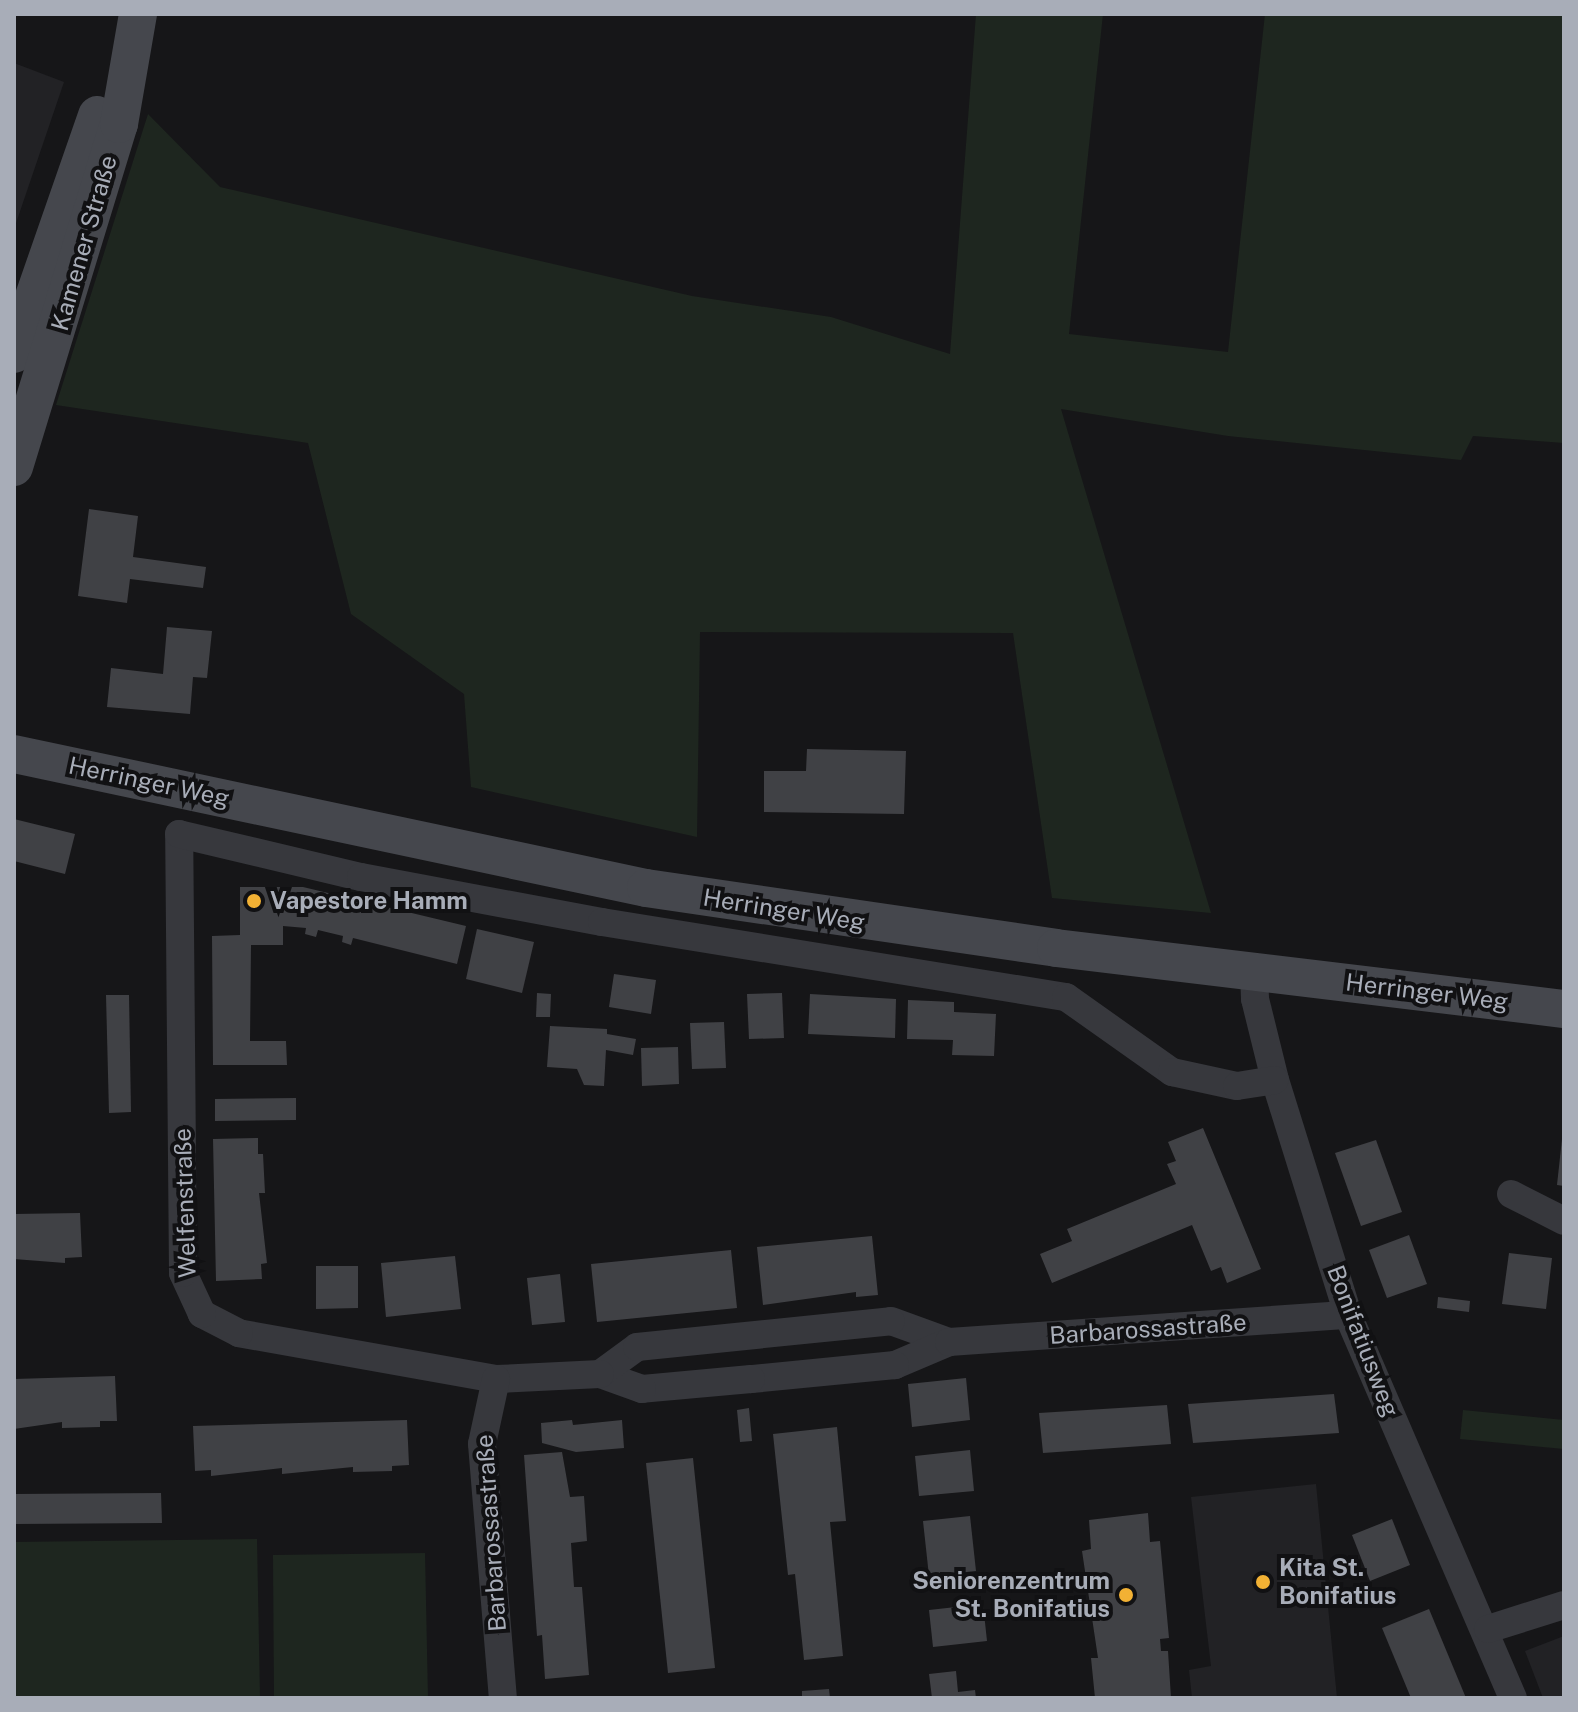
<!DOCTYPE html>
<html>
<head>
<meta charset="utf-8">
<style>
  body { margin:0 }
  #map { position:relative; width:1578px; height:1712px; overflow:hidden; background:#161618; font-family:"Public Sans",sans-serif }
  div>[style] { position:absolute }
  .built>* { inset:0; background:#222225 }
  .green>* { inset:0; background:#1e261f }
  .building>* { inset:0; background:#404145 }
  .minor>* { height:28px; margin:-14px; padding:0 14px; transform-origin:14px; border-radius:14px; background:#37383d }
  .secondary>* { height:38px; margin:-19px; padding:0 19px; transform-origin:19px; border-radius:19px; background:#45474d }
  .dots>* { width:22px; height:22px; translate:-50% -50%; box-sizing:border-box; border:4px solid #111113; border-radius:50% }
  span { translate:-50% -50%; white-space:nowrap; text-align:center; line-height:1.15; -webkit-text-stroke:8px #111113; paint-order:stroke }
  .street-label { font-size:24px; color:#a8adb8 }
  .poi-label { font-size:24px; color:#a8adb8; font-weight:700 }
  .left { translate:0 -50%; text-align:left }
  .right { translate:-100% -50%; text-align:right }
  .frame { position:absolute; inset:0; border:16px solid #a8adb8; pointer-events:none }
</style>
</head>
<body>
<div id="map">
  <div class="built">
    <div style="clip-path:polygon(14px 63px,64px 82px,14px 229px)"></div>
    <div style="clip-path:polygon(1316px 1484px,1337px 1698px,1192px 1698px,1189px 1670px,1211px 1666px,1191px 1497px)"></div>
    <div style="clip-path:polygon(1564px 1636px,1564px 1698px,1543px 1698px,1525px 1651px)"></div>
  </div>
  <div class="green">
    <div style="clip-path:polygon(976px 14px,1103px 14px,1069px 334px,1228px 352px,1265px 14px,1564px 14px,1564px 443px,1473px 436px,1461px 460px,1228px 436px,1061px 409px,1211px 913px,1052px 898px,1013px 633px,700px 632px,697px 837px,471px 787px,464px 694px,351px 614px,308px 443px,56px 405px,148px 114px,220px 187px,692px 296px,831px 317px,950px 354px)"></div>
    <div style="clip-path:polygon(1463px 1410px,1564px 1420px,1564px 1449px,1460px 1439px)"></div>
    <div style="clip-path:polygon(257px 1539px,260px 1698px,14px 1698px,14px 1542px)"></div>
    <div style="clip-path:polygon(425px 1553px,428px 1698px,274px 1698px,273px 1555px)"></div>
  </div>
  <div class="building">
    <div style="clip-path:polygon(89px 509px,138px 516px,133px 557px,206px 567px,203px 588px,130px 579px,127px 603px,78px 596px)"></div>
    <div style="clip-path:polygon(167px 627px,212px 631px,207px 678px,193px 677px,190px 714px,107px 707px,111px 668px,163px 674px)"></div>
    <div style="clip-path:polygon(807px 749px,906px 751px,904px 814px,764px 812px,764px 771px,806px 771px)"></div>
    <div style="clip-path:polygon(14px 819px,75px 834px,65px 874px,14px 861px)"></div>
    <div style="clip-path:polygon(240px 887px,303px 887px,466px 926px,457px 964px,353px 938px,351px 945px,342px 942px,343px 936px,318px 930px,316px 937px,305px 934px,306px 928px,283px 926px,283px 945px,251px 945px,250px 1041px,286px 1041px,287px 1065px,213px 1065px,212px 936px,240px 935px)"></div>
    <div style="clip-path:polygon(477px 929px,534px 942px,522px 993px,466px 979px)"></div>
    <div style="clip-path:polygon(614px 974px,656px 980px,651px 1014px,609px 1007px)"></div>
    <div style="clip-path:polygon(537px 993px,551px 994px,550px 1017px,536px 1017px)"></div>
    <div style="clip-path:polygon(782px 993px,784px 1038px,749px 1039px,747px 994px)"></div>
    <div style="clip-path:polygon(810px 994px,896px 999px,895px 1038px,808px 1034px)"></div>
    <div style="clip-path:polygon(106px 995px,129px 995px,131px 1112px,109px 1113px)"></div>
    <div style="clip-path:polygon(908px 1000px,954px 1002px,954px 1012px,996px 1014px,994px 1056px,952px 1055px,953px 1040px,907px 1039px)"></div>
    <div style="clip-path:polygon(724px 1022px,726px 1068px,692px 1069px,690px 1023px)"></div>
    <div style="clip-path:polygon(550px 1026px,607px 1029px,607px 1034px,636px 1039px,633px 1055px,606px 1050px,604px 1086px,584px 1085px,577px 1069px,547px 1067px)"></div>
    <div style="clip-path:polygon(678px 1047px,679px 1084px,642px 1086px,641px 1048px)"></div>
    <div style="clip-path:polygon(296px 1098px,296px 1120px,215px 1121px,215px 1099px)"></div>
    <div style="clip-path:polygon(1203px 1128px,1261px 1269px,1227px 1283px,1221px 1267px,1211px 1271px,1192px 1225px,1052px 1283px,1040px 1254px,1072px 1241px,1067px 1229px,1176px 1184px,1167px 1164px,1176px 1161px,1168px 1142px)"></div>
    <div style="clip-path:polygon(258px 1138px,258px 1154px,263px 1154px,265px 1193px,259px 1193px,267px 1263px,261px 1264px,262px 1279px,216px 1281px,213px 1139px)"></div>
    <div style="clip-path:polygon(1562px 1139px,1564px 1139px,1564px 1186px,1557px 1185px)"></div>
    <div style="clip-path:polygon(1376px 1140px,1402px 1212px,1361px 1226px,1335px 1153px)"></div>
    <div style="clip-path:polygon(80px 1213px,82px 1257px,65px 1258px,65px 1263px,14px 1259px,14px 1214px)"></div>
    <div style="clip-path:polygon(1409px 1235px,1427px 1284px,1387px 1298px,1369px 1250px)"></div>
    <div style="clip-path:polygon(872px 1236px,878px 1295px,856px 1297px,856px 1292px,763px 1305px,757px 1247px)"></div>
    <div style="clip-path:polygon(731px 1250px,737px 1308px,597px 1322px,591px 1264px)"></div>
    <div style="clip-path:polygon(1509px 1253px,1552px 1258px,1546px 1309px,1502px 1304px)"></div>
    <div style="clip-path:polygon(455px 1256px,461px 1309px,386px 1317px,381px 1263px)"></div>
    <div style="clip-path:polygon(316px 1266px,358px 1266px,358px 1308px,316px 1309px)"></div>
    <div style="clip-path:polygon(560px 1274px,565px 1322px,532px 1325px,527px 1278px)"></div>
    <div style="clip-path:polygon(1438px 1297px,1470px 1301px,1469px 1312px,1437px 1308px)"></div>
    <div style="clip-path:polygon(115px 1376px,117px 1421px,100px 1421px,100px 1427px,62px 1428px,62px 1422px,14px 1429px,14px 1379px)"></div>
    <div style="clip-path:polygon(966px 1378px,970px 1420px,912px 1427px,908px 1384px)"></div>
    <div style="clip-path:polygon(1334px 1394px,1339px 1433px,1193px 1443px,1188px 1404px)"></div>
    <div style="clip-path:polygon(1167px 1405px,1171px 1444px,1043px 1453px,1039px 1413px)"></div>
    <div style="clip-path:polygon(749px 1408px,752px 1441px,740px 1442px,737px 1410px)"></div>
    <div style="clip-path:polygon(407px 1420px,409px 1465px,392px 1466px,392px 1471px,353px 1472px,353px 1467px,282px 1474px,282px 1468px,211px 1476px,211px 1470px,195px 1471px,193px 1426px)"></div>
    <div style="clip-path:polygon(572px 1420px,573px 1425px,622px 1420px,624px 1448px,576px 1452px,542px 1443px,541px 1423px)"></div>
    <div style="clip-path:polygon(837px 1427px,846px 1521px,830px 1522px,843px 1656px,804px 1660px,795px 1574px,788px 1575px,773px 1434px)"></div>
    <div style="clip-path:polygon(970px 1450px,974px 1491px,919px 1496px,915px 1456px)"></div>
    <div style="clip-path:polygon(562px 1452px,570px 1497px,584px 1496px,587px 1541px,571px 1543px,574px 1587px,582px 1587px,589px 1675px,545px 1679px,542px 1635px,537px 1636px,524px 1455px)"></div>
    <div style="clip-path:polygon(693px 1458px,715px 1668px,668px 1673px,646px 1463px)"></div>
    <div style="clip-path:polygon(161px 1493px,162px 1523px,14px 1524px,14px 1494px)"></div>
    <div style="clip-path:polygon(1148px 1513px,1150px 1542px,1160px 1541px,1169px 1638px,1160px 1639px,1161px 1651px,1168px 1651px,1171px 1698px,1095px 1698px,1091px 1658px,1098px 1658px,1082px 1551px,1091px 1549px,1089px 1520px)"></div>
    <div style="clip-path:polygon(970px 1516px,976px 1571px,929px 1576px,923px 1521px)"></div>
    <div style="clip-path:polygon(1392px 1519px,1410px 1565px,1370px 1581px,1352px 1535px)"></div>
    <div style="clip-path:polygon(983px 1604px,987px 1641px,933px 1647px,929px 1610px)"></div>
    <div style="clip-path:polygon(1429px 1609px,1466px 1698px,1411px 1698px,1382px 1628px)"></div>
    <div style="clip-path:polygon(956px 1671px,958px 1692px,975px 1690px,976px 1698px,932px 1698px,929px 1674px)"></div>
    <div style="clip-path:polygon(829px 1689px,830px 1698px,802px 1698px,802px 1691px)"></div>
  </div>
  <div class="minor">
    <div style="left:1254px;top:970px;width:29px;rotate:88deg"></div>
    <div style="left:1255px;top:999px;width:83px;rotate:76.1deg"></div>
    <div style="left:1275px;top:1080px;width:246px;rotate:72.7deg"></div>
    <div style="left:1348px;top:1315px;width:417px;rotate:66.7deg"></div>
    <div style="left:1511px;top:1194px;width:59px;rotate:27deg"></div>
    <div style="left:891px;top:1321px;width:62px;rotate:19.9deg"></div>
    <div style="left:949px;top:1342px;width:59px;rotate:156.9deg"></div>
    <div style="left:895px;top:1365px;width:145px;rotate:174.4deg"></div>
    <div style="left:751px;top:1379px;width:109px;rotate:174.8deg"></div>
    <div style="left:642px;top:1389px;width:45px;rotate:-160.3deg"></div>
    <div style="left:600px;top:1374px;width:46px;rotate:-36.1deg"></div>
    <div style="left:637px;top:1347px;width:255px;rotate:-5.8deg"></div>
    <div style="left:949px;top:1342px;width:400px;rotate:-3.9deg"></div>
    <div style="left:600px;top:1374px;width:104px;rotate:177.2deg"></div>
    <div style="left:496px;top:1379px;width:261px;rotate:-169.9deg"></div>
    <div style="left:239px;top:1333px;width:42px;rotate:-152.8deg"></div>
    <div style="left:202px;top:1314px;width:45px;rotate:-114.9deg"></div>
    <div style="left:183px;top:1273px;width:439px;rotate:-90.5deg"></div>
    <div style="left:179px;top:834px;width:187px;rotate:13.3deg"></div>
    <div style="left:361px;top:877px;width:245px;rotate:10.6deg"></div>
    <div style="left:602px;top:922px;width:470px;rotate:9.2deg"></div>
    <div style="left:1066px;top:997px;width:130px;rotate:35.3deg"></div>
    <div style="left:1172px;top:1072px;width:66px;rotate:12.2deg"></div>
    <div style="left:1237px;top:1086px;width:38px;rotate:-9deg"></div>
    <div style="left:496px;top:1379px;width:66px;rotate:102.2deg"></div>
    <div style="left:482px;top:1444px;width:255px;rotate:85.3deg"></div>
    <div style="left:1488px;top:1629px;width:80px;rotate:-17.5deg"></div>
  </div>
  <div class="secondary">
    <div style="left:14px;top:354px;width:253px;rotate:-70.8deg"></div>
    <div style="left:14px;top:467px;width:359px;rotate:-73deg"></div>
    <div style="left:119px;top:124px;width:112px;rotate:-80.2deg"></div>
    <div style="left:14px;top:754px;width:646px;rotate:11.97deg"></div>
    <div style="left:646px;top:888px;width:414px;rotate:8.3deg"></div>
    <div style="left:1056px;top:948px;width:512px;rotate:6.85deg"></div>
  </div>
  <div class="dots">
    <div style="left:254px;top:901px;background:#f2b134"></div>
    <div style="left:1263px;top:1582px;background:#f2b134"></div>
    <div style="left:1126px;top:1595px;background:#f2b134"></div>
  </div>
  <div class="street-label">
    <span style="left:84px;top:243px;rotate:-74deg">Kamener Straße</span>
    <span style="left:149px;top:782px;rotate:12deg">Herringer Weg</span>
    <span style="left:784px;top:910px;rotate:9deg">Herringer Weg</span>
    <span style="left:1427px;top:992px;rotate:7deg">Herringer Weg</span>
    <span style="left:185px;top:1203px;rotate:-92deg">Welfenstraße</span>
    <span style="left:1148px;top:1329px;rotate:-4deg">Barbarossastraße</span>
    <span style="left:1363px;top:1341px;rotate:69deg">Bonifatiusweg</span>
    <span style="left:491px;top:1533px;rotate:-94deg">Barbarossastraße</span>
  </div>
  <div class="poi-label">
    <span class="left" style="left:270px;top:901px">Vapestore Hamm</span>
    <span class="left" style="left:1279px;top:1582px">Kita St.<br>Bonifatius</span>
    <span class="right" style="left:1110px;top:1595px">Seniorenzentrum<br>St. Bonifatius</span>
  </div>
  <div class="frame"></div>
</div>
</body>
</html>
